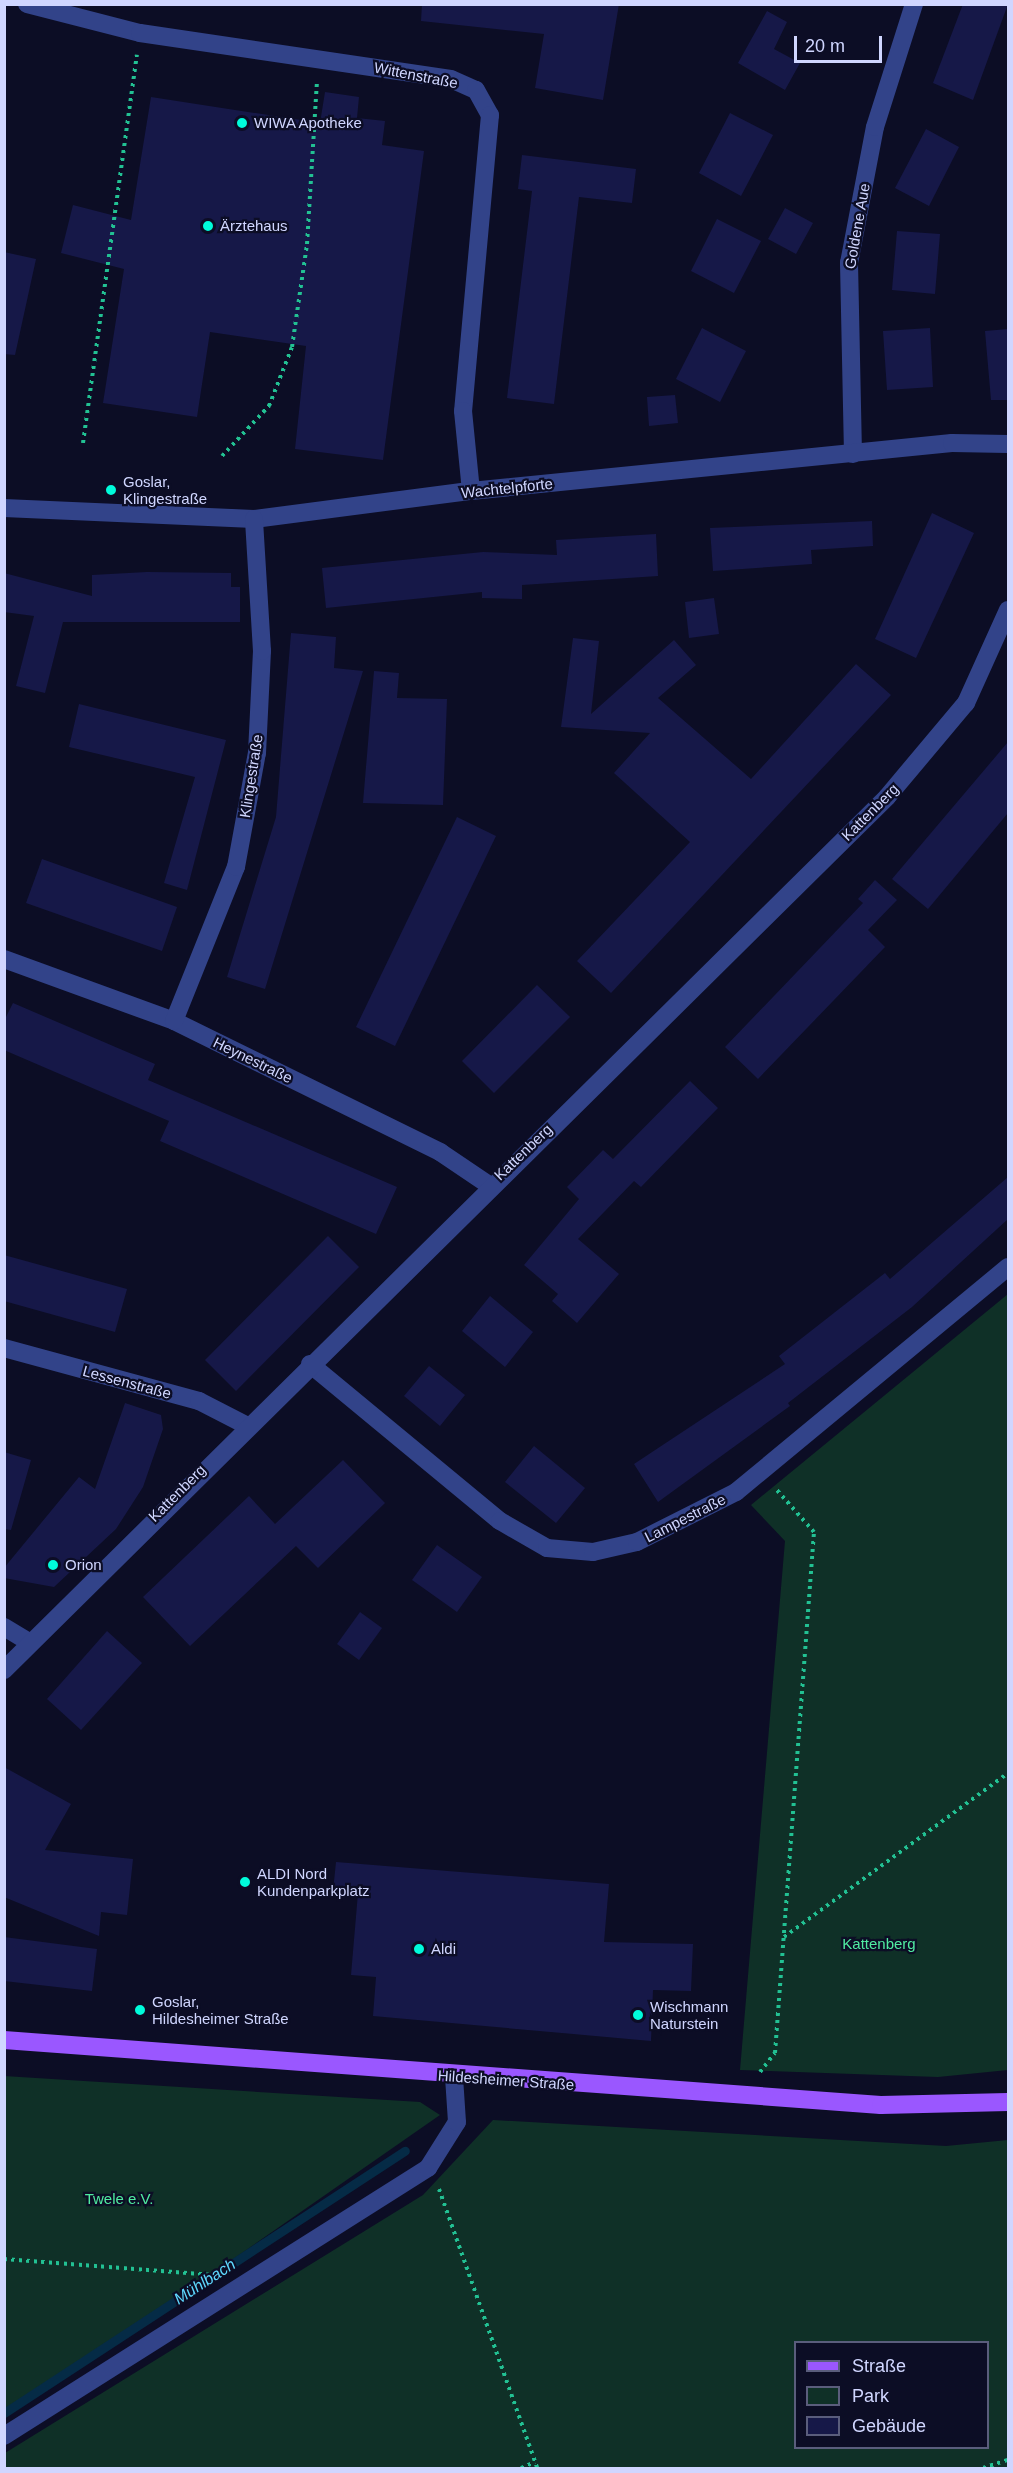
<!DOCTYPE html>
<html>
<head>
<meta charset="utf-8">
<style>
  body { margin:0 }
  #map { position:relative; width:1013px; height:2473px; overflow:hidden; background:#0c0d25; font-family:Arial,sans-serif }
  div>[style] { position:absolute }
  .green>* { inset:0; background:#0f3027 }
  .stream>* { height:9px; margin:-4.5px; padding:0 4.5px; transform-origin:4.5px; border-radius:4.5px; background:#052b46 }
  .building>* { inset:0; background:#161848 }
  .path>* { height:4px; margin-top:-2px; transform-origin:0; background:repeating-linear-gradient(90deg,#22c193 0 3px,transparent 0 7.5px) }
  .minor>* { height:18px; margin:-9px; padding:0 9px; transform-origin:9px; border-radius:9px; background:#324389 }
  .major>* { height:18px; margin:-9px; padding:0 9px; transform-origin:9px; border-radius:9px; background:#9a57ff }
  .dots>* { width:16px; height:16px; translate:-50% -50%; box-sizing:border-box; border:3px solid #0c0d25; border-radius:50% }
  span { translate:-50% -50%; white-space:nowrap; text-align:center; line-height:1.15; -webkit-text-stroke:4.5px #0c0d25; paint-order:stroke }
  .street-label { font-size:15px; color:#d0d6ff }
  .poi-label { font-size:15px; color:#d0d6ff }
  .left { translate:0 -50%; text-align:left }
  .park-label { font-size:15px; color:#50eba1 }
  .water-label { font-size:16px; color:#5ed9ff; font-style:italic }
  .frame { position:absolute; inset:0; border:6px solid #d0d6ff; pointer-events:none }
  .legend { position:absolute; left:794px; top:2341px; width:195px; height:108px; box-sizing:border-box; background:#0c0d25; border:2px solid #5a5d7c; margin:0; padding:8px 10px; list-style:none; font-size:18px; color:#d0d6ff }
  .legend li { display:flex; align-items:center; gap:12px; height:30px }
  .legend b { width:30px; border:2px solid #5a5d7c }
  .scale { position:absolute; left:794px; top:36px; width:88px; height:27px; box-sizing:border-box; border:3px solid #d0d6ff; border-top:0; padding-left:8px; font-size:18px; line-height:21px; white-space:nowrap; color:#d0d6ff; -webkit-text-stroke:4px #0c0d25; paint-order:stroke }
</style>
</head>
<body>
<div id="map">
  <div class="green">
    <div style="clip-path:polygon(1008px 1294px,1008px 2070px,938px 2077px,740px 2070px,785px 1541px,751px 1505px)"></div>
    <div style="clip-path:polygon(4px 2076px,420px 2102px,440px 2115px,5px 2418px)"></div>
    <div style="clip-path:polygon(evenodd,493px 2120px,946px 2146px,1008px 2140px,1008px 2468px,5px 2468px,5px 2453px,423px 2195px,493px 2120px,796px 2342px,988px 2342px,988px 2448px,796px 2448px,796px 2342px)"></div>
  </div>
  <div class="stream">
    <div style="left:4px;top:2413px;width:479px;rotate:-33.2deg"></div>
  </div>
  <div class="building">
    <div style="clip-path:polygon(422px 4px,619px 4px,603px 100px,535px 88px,544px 34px,421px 21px)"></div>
    <div style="clip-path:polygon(963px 4px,1008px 4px,973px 100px,933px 83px)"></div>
    <div style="clip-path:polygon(767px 11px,787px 22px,774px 49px,800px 63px,785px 90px,738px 63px)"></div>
    <div style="clip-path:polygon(325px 92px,359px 97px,357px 118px,385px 121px,382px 145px,424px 151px,383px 460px,295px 449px,306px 346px,210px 332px,197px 417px,103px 403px,124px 269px,61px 253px,73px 205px,131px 220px,151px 97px,320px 123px)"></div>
    <div style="clip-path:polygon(730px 113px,773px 135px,741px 196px,699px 173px)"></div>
    <div style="clip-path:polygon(926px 129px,959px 147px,929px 206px,895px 188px)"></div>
    <div style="clip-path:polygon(522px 155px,636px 169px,632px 203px,579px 197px,554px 404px,507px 398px,532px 191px,518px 189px)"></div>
    <div style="clip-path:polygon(785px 208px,813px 223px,796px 254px,768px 239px)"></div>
    <div style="clip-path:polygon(717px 219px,761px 241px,734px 293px,691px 271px)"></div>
    <div style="clip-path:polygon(897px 231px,940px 234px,935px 294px,892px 290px)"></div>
    <div style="clip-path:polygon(4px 252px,36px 259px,15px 355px,4px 354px)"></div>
    <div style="clip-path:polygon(702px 328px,746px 351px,720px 402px,676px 379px)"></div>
    <div style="clip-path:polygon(930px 328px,933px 387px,887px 390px,883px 331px)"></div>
    <div style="clip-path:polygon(1008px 329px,1008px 400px,991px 400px,985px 331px)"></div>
    <div style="clip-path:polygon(675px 395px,678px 423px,649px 426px,647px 397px)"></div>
    <div style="clip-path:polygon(932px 513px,974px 533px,916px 658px,875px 639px)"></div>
    <div style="clip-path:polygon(872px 521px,873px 546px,811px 550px,812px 564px,713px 571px,710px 528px)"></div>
    <div style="clip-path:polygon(656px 534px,658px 576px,522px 585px,522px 599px,482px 598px,482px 592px,326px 608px,322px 568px,483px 552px,557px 555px,556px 540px)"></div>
    <div style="clip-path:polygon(147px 572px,231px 573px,231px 587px,240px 587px,240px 622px,63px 622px,45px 693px,16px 686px,34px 616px,4px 612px,4px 573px,92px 596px,92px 575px)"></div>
    <div style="clip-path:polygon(714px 598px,719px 634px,689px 638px,685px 602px)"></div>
    <div style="clip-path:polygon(291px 633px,336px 637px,334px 668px,363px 671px,265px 989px,227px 977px,276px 817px)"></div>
    <div style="clip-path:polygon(573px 638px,599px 641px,591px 714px,674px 640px,696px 665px,658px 698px,751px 779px,856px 664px,891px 695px,611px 993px,577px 961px,690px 842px,614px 773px,650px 733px,561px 727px)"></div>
    <div style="clip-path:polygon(374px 671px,399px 673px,397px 698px,447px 699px,443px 805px,363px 803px)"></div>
    <div style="clip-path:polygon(79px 704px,226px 740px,187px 890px,164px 883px,195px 777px,69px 747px)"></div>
    <div style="clip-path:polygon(1008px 742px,1008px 813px,928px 909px,892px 879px)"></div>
    <div style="clip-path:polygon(457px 817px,496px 836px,395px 1046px,356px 1027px)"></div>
    <div style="clip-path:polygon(42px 859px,177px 907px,162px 951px,26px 903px)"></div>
    <div style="clip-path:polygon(875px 880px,897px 900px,868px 930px,885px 947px,758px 1079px,725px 1047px,863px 903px,858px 899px)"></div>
    <div style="clip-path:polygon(537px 985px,570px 1017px,494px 1093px,462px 1061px)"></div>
    <div style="clip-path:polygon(13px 1003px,155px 1064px,148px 1080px,397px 1187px,376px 1234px,160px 1141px,169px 1121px,4px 1050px,4px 1021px)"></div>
    <div style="clip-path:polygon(690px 1081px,718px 1108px,641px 1187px,634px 1181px,578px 1239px,619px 1274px,577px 1323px,552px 1301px,558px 1294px,524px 1265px,579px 1199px,567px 1187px,603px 1150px,613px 1159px)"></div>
    <div style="clip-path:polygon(1008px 1177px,1008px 1219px,912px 1307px,788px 1403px,790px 1406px,658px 1502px,634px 1464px,785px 1364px,779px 1356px,885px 1273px,890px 1279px)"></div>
    <div style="clip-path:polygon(328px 1236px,359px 1267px,236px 1391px,205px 1360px)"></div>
    <div style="clip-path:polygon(4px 1255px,127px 1289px,115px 1332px,4px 1301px)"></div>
    <div style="clip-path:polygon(490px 1296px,533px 1332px,505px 1367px,462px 1331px)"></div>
    <div style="clip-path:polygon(429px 1366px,465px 1395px,440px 1426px,404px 1396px)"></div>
    <div style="clip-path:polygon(125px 1403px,161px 1415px,163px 1429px,143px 1487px,116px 1529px,54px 1587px,4px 1578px,4px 1568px,79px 1477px,95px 1489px)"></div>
    <div style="clip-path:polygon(534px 1446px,585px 1488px,556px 1523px,505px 1482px)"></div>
    <div style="clip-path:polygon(4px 1452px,31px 1460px,11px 1530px,4px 1529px)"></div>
    <div style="clip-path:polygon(343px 1460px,385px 1503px,318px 1568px,296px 1546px,190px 1646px,143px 1597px,249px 1496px,275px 1524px)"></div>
    <div style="clip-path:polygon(437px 1545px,482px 1577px,457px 1612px,412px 1580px)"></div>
    <div style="clip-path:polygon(360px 1612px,382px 1628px,359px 1660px,337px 1644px)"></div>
    <div style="clip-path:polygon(107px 1631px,142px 1663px,81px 1730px,47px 1699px)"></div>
    <div style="clip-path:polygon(4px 1767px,71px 1804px,45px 1850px,133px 1859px,127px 1915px,101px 1912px,99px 1936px,4px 1897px)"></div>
    <div style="clip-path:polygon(336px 1862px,609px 1884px,604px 1942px,693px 1944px,691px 1991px,653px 1990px,651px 2041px,373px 2016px,376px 1977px,351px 1975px,358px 1893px,333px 1891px)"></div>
    <div style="clip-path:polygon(4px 1937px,97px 1949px,92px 1991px,4px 1981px)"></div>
  </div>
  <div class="path">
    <div style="left:83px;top:443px;width:392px;rotate:-82.1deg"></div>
    <div style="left:222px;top:456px;width:69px;rotate:-46.8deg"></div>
    <div style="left:269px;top:406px;width:63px;rotate:-68.7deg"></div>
    <div style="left:292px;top:347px;width:104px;rotate:-81.7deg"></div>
    <div style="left:307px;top:244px;width:162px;rotate:-86.5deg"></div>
    <div style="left:784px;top:1937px;width:278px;rotate:-36.2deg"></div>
    <div style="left:760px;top:2072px;width:24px;rotate:-52deg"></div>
    <div style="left:775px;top:2053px;width:522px;rotate:-85.72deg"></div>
    <div style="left:814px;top:1532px;width:57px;rotate:-131.5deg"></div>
    <div style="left:439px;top:2189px;width:296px;rotate:70.6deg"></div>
    <div style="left:4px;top:2259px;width:210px;rotate:4.4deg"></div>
    <div style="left:521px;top:2468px;width:15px;rotate:-23deg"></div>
    <div style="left:983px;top:2468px;width:26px;rotate:-18deg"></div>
  </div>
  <div class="minor">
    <div style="left:27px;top:4px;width:117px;rotate:14.4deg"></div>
    <div style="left:140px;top:33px;width:314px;rotate:8.4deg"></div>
    <div style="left:451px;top:79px;width:27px;rotate:24deg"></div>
    <div style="left:476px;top:90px;width:29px;rotate:61deg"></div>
    <div style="left:490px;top:115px;width:297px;rotate:95.2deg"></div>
    <div style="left:463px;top:411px;width:80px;rotate:84.3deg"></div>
    <div style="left:853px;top:454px;width:191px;rotate:-91.2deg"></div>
    <div style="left:849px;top:263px;width:138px;rotate:-79.2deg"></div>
    <div style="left:875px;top:127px;width:129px;rotate:-72.4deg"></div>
    <div style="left:4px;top:508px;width:250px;rotate:2.5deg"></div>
    <div style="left:254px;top:519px;width:219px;rotate:-7.4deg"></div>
    <div style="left:471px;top:491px;width:483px;rotate:-5.7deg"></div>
    <div style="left:952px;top:443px;width:56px;rotate:1deg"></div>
    <div style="left:4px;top:959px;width:181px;rotate:20deg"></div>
    <div style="left:174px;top:1021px;width:297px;rotate:26.2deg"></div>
    <div style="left:440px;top:1152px;width:59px;rotate:34deg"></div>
    <div style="left:174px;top:1021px;width:166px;rotate:-68.1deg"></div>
    <div style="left:236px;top:867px;width:116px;rotate:-79.6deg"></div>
    <div style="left:257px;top:753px;width:102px;rotate:-87.2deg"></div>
    <div style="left:262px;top:651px;width:132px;rotate:-93.5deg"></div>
    <div style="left:4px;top:1348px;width:202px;rotate:15.2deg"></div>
    <div style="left:199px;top:1401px;width:53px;rotate:27.1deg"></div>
    <div style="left:310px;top:1364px;width:246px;rotate:39.6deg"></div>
    <div style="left:500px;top:1521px;width:54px;rotate:29.9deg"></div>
    <div style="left:547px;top:1548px;width:46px;rotate:5deg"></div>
    <div style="left:593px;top:1552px;width:45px;rotate:-12.8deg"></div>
    <div style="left:637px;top:1542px;width:111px;rotate:-26.8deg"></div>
    <div style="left:736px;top:1492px;width:353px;rotate:-39.6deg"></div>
    <div style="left:4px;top:1627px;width:31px;rotate:31deg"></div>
    <div style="left:4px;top:1670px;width:1242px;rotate:-44.67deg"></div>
    <div style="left:887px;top:797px;width:123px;rotate:-50deg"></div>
    <div style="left:966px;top:703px;width:102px;rotate:-65.7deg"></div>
    <div style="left:4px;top:2436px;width:502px;rotate:-32.3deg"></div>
    <div style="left:428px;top:2168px;width:54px;rotate:-57.8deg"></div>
    <div style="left:457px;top:2122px;width:45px;rotate:-93.8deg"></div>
  </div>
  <div class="major">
    <div style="left:4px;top:2040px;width:879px;rotate:4.24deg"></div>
    <div style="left:881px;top:2105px;width:127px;rotate:-1.4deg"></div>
  </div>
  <div class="dots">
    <div style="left:242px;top:123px;background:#00fbdb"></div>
    <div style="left:208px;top:226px;background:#00fbdb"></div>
    <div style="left:111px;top:490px;background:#00fbdb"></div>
    <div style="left:53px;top:1565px;background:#00fbdb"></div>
    <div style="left:245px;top:1882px;background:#00fbdb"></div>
    <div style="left:419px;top:1949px;background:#00fbdb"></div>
    <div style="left:140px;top:2010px;background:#00fbdb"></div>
    <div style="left:638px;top:2015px;background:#00fbdb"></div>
  </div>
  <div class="street-label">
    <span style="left:416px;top:75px;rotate:11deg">Wittenstraße</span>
    <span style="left:857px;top:226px;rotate:-80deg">Goldene Aue</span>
    <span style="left:507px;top:488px;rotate:-6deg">Wachtelpforte</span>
    <span style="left:251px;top:776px;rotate:-81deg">Klingestraße</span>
    <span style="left:870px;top:812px;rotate:-45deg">Kattenberg</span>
    <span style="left:253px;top:1060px;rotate:26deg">Heynestraße</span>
    <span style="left:523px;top:1152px;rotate:-44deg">Kattenberg</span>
    <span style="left:127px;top:1382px;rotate:15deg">Lessenstraße</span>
    <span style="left:177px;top:1493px;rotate:-45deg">Kattenberg</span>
    <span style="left:685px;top:1518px;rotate:-27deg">Lampestraße</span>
    <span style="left:506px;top:2080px;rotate:4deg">Hildesheimer Straße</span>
  </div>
  <div class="poi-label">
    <span class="left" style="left:254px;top:123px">WIWA Apotheke</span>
    <span class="left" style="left:220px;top:226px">Ärztehaus</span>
    <span class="left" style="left:123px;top:490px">Goslar,<br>Klingestraße</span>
    <span class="left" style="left:65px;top:1565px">Orion</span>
    <span class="left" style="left:257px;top:1882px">ALDI Nord<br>Kundenparkplatz</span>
    <span class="left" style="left:431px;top:1949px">Aldi</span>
    <span class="left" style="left:152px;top:2010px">Goslar,<br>Hildesheimer Straße</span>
    <span class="left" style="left:650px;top:2015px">Wischmann<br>Naturstein</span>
  </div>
  <div class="park-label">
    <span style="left:879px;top:1944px">Kattenberg</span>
    <span style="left:119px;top:2199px">Twele e.V.</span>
  </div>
  <div class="water-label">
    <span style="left:205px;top:2282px;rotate:-33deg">Mühlbach</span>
  </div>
  <div class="frame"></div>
  <ul class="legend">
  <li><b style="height:8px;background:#9a57ff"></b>Straße</li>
  <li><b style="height:16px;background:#0f3027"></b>Park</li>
  <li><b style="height:16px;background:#161848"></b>Gebäude</li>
  </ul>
  <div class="scale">20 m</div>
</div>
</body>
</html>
